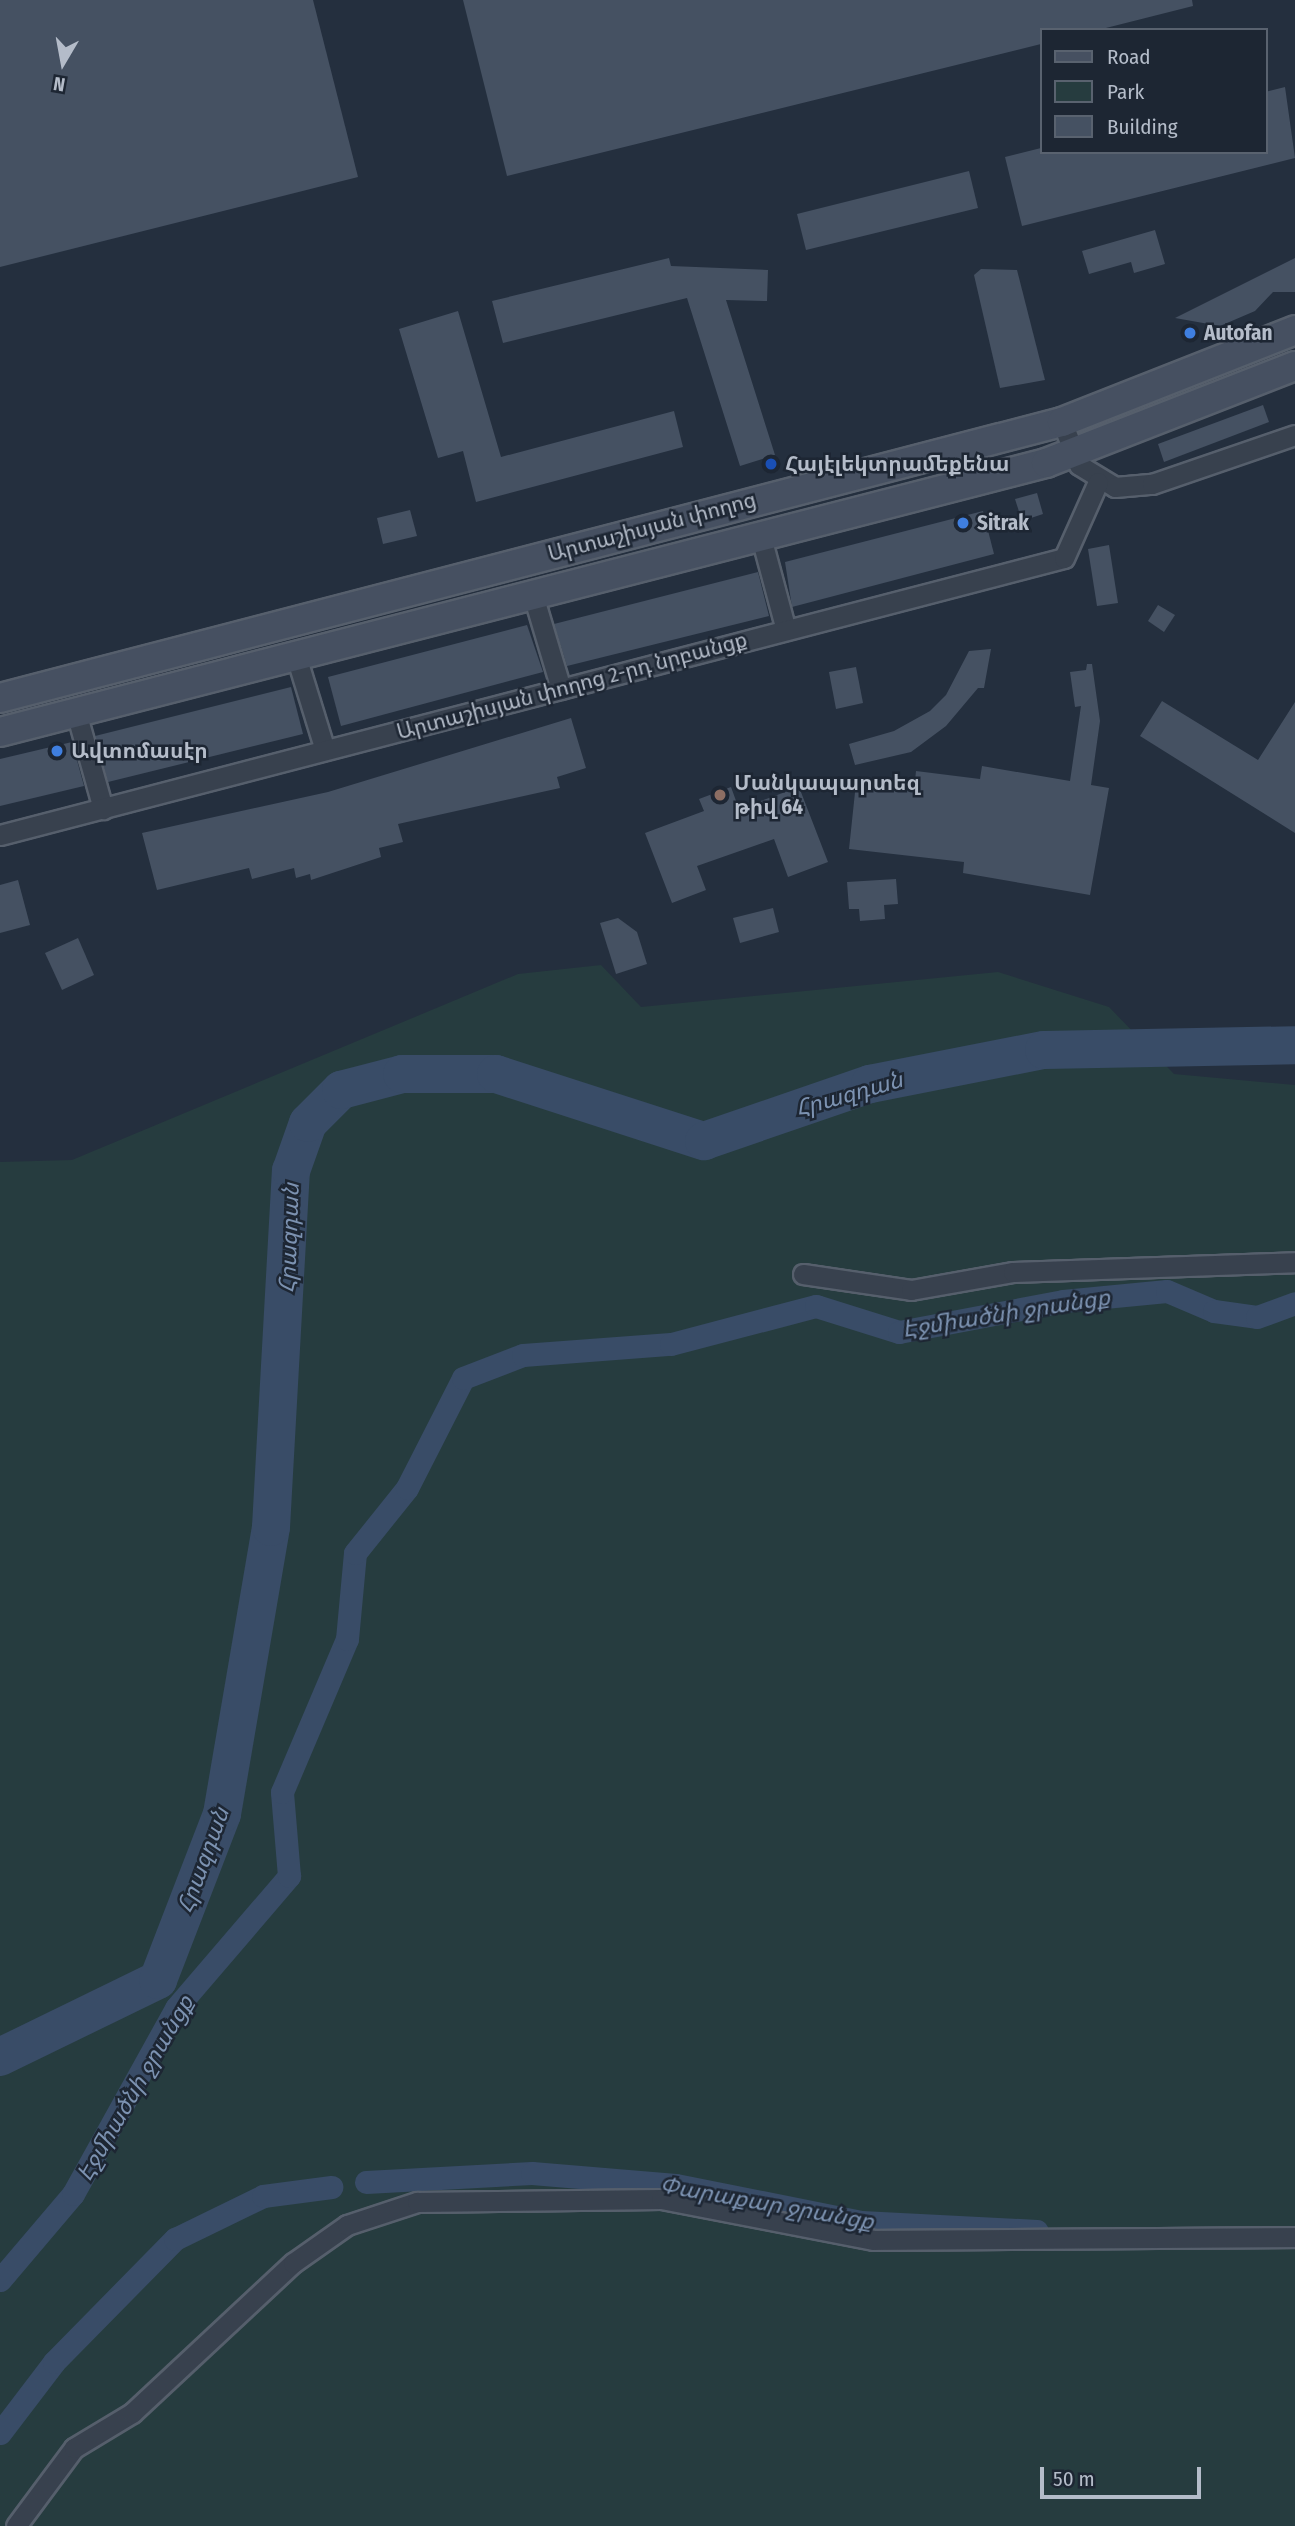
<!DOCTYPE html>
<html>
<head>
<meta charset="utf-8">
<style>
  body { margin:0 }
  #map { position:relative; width:1295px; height:2526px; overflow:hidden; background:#242f3e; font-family:"Fira Sans Condensed","Noto Sans Armenian",sans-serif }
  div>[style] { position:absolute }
  .green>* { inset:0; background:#263c3f }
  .canal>* { height:23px; margin:-11.5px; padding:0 11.5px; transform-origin:11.5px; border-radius:11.5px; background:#394c67 }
  .river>* { height:38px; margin:-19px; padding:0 19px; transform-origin:19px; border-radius:19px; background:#394c67 }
  .building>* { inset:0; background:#455162 }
  .roads { filter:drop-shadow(2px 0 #565f6c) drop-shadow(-2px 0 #565f6c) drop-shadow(0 2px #565f6c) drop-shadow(0 -2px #565f6c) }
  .street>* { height:19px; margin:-9.5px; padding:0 9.5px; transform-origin:9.5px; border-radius:9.5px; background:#38414e }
  .secondary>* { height:28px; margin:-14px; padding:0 14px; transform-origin:14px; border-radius:14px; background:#465061 }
  .dots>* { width:19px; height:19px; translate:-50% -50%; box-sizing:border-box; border:4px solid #1d2633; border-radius:50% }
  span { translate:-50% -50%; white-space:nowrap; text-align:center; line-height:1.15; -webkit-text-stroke:5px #1d2633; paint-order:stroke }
  .poi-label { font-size:21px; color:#b4bcc9; font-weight:700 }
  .left { translate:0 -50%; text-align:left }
  .street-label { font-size:21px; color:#b4bcc9 }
  .water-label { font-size:23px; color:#7c92b1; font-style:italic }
  .legend { position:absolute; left:1040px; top:28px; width:228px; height:126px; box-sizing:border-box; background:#1d2633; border:2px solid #59626f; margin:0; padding:9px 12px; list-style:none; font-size:21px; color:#b4bcc9 }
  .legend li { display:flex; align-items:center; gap:14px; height:35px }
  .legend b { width:35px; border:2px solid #59626f }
  .north { position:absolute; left:28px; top:28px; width:70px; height:70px; -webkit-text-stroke:5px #1d2633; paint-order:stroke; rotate:190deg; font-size:19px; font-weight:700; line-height:28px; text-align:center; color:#b4bcc9 }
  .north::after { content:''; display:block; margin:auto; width:24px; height:32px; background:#b4bcc9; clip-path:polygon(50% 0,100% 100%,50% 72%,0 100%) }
  .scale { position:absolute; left:1040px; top:2467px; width:161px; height:32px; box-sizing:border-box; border:4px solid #b4bcc9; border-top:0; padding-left:9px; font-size:21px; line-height:24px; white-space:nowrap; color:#b4bcc9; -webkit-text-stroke:5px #1d2633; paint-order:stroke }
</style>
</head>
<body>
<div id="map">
  <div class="green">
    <div style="clip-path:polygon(601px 965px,641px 1007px,998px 972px,1109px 1007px,1174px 1074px,1295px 1085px,1295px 2526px,0 2526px,0 1162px,72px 1160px,518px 974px)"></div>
  </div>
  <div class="canal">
    <div style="left:366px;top:2182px;width:166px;rotate:-3.1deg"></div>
    <div style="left:532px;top:2173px;width:144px;rotate:4.8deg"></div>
    <div style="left:676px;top:2185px;width:189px;rotate:11.3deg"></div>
    <div style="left:861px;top:2222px;width:176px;rotate:2.9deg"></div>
    <div style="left:0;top:2280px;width:113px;rotate:-49.7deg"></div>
    <div style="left:73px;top:2194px;width:213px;rotate:-61deg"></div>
    <div style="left:176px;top:2008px;width:174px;rotate:-49.4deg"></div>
    <div style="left:289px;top:1876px;width:84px;rotate:-94.8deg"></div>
    <div style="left:282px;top:1792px;width:166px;rotate:-67deg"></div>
    <div style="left:347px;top:1639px;width:86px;rotate:-84.7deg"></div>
    <div style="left:355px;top:1553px;width:83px;rotate:-51.3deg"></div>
    <div style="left:407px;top:1488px;width:123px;rotate:-63deg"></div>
    <div style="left:463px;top:1378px;width:64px;rotate:-21deg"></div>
    <div style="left:523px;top:1355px;width:148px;rotate:-4.3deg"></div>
    <div style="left:671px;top:1344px;width:150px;rotate:-14.7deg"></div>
    <div style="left:816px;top:1306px;width:87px;rotate:17.4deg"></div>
    <div style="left:899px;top:1332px;width:167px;rotate:-10.7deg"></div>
    <div style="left:1063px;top:1301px;width:104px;rotate:-5.5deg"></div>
    <div style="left:1167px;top:1291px;width:51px;rotate:23.1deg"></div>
    <div style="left:1214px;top:1311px;width:43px;rotate:7.9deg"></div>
    <div style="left:1257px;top:1317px;width:40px;rotate:-20.2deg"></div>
    <div style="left:0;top:2433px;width:89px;rotate:-52.7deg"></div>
    <div style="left:54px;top:2362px;width:173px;rotate:-45.5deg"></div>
    <div style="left:175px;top:2239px;width:98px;rotate:-26deg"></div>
    <div style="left:263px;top:2196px;width:69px;rotate:-7.5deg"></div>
  </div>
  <div class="river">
    <div style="left:0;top:2057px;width:176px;rotate:-26deg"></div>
    <div style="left:158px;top:1980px;width:178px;rotate:-68.9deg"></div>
    <div style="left:222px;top:1814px;width:291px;rotate:-80.3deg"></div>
    <div style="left:271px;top:1527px;width:357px;rotate:-86.8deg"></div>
    <div style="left:291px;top:1171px;width:51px;rotate:-70.5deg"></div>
    <div style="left:308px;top:1123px;width:47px;rotate:-45deg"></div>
    <div style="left:341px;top:1090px;width:63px;rotate:-14.7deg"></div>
    <div style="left:402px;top:1074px;width:94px"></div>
    <div style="left:496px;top:1074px;width:219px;rotate:17.9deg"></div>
    <div style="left:704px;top:1141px;width:176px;rotate:-19deg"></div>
    <div style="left:870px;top:1084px;width:177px;rotate:-11.1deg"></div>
    <div style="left:1044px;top:1050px;width:251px;rotate:-1.1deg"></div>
  </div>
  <div class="building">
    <div style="clip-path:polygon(0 0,313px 0,358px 177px,0 267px)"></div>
    <div style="clip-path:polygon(463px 0,1192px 0,1193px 6px,1098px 30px,1041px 30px,1041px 44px,507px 176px)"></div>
    <div style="clip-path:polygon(1285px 87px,1295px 158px,1022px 226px,1005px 157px,1041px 148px,1265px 152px,1265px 92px)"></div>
    <div style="clip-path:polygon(969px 171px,978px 208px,806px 250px,797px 214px)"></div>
    <div style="clip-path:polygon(1155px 230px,1165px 264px,1134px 273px,1131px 262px,1089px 274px,1082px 251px)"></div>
    <div style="clip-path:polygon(669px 258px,671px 266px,768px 270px,767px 301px,726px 300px,775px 455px,740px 466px,687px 298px,503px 343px,492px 301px)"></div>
    <div style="clip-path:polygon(1295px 258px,1295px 292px,1273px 292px,1255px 311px,1220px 326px,1175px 318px)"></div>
    <div style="clip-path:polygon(981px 269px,1017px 270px,1045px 380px,1000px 388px,974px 275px)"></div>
    <div style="clip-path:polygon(458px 311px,501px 457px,674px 411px,683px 447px,476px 502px,463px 451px,438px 458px,399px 329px)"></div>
    <div style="clip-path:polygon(1263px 405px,1269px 422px,1164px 462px,1158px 444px)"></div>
    <div style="clip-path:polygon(1037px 493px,1043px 514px,1022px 521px,1015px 499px)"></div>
    <div style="clip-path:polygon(410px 510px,417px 536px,383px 544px,377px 518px)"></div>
    <div style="clip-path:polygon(983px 511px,994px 554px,792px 607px,785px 562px)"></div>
    <div style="clip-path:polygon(1109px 545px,1118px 603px,1097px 606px,1088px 549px)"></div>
    <div style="clip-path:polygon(758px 572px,769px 616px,567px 666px,554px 624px)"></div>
    <div style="clip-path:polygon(1158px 605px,1175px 615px,1164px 632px,1148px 621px)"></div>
    <div style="clip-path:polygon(527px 625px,543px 672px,341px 726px,328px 677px)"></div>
    <div style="clip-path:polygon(991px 649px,984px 688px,978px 688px,946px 726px,911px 752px,855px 765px,849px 744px,894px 731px,930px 711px,946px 695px,969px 651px)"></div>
    <div style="clip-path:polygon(1087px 664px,1092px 664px,1100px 721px,1091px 785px,1109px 788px,1090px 895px,963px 873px,964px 862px,849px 849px,856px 783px,914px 790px,916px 771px,980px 779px,982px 766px,1070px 781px,1081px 706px,1075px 707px,1070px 672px,1086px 670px)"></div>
    <div style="clip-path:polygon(856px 667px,863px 703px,836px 709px,829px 672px)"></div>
    <div style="clip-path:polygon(291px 687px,303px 734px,108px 782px,95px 736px)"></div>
    <div style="clip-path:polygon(1162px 701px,1258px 760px,1295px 702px,1295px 833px,1140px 736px)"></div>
    <div style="clip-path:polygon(571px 718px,586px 768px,557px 777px,560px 788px,398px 824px,403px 842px,379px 848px,381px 857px,311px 880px,310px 874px,296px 878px,294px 868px,252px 879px,249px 868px,157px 890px,142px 833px,328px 792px)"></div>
    <div style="clip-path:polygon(72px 742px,84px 786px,0 806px,0 759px)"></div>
    <div style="clip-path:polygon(731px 787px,739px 809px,799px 787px,828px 862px,788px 877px,774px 839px,697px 866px,706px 890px,672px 903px,645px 833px,704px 811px,699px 799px)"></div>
    <div style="clip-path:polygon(896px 879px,898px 904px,884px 905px,885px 919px,860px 921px,859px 909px,849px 909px,847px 882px)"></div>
    <div style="clip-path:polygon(18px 880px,30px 925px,0 933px,0 885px)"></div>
    <div style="clip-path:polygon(773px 908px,779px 932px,740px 943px,733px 918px)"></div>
    <div style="clip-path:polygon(618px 918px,637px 932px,647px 964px,616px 974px,600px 923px)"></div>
    <div style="clip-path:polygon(78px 938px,94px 975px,62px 990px,45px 953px)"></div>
  </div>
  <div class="roads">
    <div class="street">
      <div style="left:1062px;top:422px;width:46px;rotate:68.4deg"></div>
      <div style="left:1079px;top:465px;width:42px;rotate:31.4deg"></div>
      <div style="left:1115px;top:487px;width:37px;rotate:-5deg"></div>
      <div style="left:1152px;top:484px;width:151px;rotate:-18.9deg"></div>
      <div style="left:761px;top:537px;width:96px;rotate:75deg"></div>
      <div style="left:533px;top:595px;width:98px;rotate:73.4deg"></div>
      <div style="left:296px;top:656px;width:98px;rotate:72.9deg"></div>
      <div style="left:76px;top:712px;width:101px;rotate:74.4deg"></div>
      <div style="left:0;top:835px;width:1099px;rotate:-14.59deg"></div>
      <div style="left:1064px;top:558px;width:83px;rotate:-65.9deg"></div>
      <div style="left:803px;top:1274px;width:109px;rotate:8.4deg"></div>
      <div style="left:911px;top:1290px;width:104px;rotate:-10deg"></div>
      <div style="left:1013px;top:1272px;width:282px;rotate:-2deg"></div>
      <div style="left:16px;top:2526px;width:97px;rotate:-53.4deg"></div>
      <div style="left:74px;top:2448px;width:68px;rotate:-31.1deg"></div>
      <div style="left:132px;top:2413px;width:220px;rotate:-43deg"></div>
      <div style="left:293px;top:2263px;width:66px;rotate:-35.1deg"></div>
      <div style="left:347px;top:2225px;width:74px;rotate:-18.2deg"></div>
      <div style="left:417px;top:2202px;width:244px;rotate:-0.7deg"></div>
      <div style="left:661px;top:2199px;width:216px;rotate:10.9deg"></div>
      <div style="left:873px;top:2240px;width:422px;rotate:-0.4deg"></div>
    </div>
    <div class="secondary">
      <div style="left:0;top:698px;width:1097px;rotate:-14.57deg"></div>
      <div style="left:1062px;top:422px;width:251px;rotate:-21.5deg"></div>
      <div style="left:0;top:732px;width:1080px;rotate:-14.42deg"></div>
      <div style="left:1046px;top:463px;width:267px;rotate:-21.3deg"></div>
    </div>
  </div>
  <div class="dots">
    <div style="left:1190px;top:333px;background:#3f7fe0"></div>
    <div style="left:771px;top:464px;background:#1a4fb4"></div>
    <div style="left:963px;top:523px;background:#3f7fe0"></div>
    <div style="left:57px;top:751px;background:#3f7fe0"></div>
    <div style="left:720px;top:795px;background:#8d6e63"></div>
  </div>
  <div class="poi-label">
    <span class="left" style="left:1204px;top:333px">Autofan</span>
    <span class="left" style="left:785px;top:464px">Հայէլեկտրամեքենա</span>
    <span class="left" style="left:977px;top:523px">Sitrak</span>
    <span class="left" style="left:71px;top:751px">Ավտոմասէր</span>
    <span class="left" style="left:734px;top:795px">Մանկապարտեզ<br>թիվ 64</span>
  </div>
  <div class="street-label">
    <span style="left:652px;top:527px;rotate:-15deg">Արտաշիսյան փողոց</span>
    <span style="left:572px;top:686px;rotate:-15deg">Արտաշիսյան փողոց 2-րդ նրբանցք</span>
  </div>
  <div class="water-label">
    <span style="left:849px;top:1094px;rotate:-16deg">Հրազդան</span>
    <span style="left:289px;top:1238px;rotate:-88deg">Հրազդան</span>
    <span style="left:1006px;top:1313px;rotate:-9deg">Էջմիածնի ջրանցք</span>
    <span style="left:203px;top:1860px;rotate:-70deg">Հրազդան</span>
    <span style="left:135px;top:2088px;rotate:-60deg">Էջմիածնի ջրանցք</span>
    <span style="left:767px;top:2203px;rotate:10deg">Փարաքար ջրանցք</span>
  </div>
  <ul class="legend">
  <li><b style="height:9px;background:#465061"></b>Road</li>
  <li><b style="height:19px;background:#263c3f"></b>Park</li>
  <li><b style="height:19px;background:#455162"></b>Building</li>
  </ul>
  <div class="north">N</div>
  <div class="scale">50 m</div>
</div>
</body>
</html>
